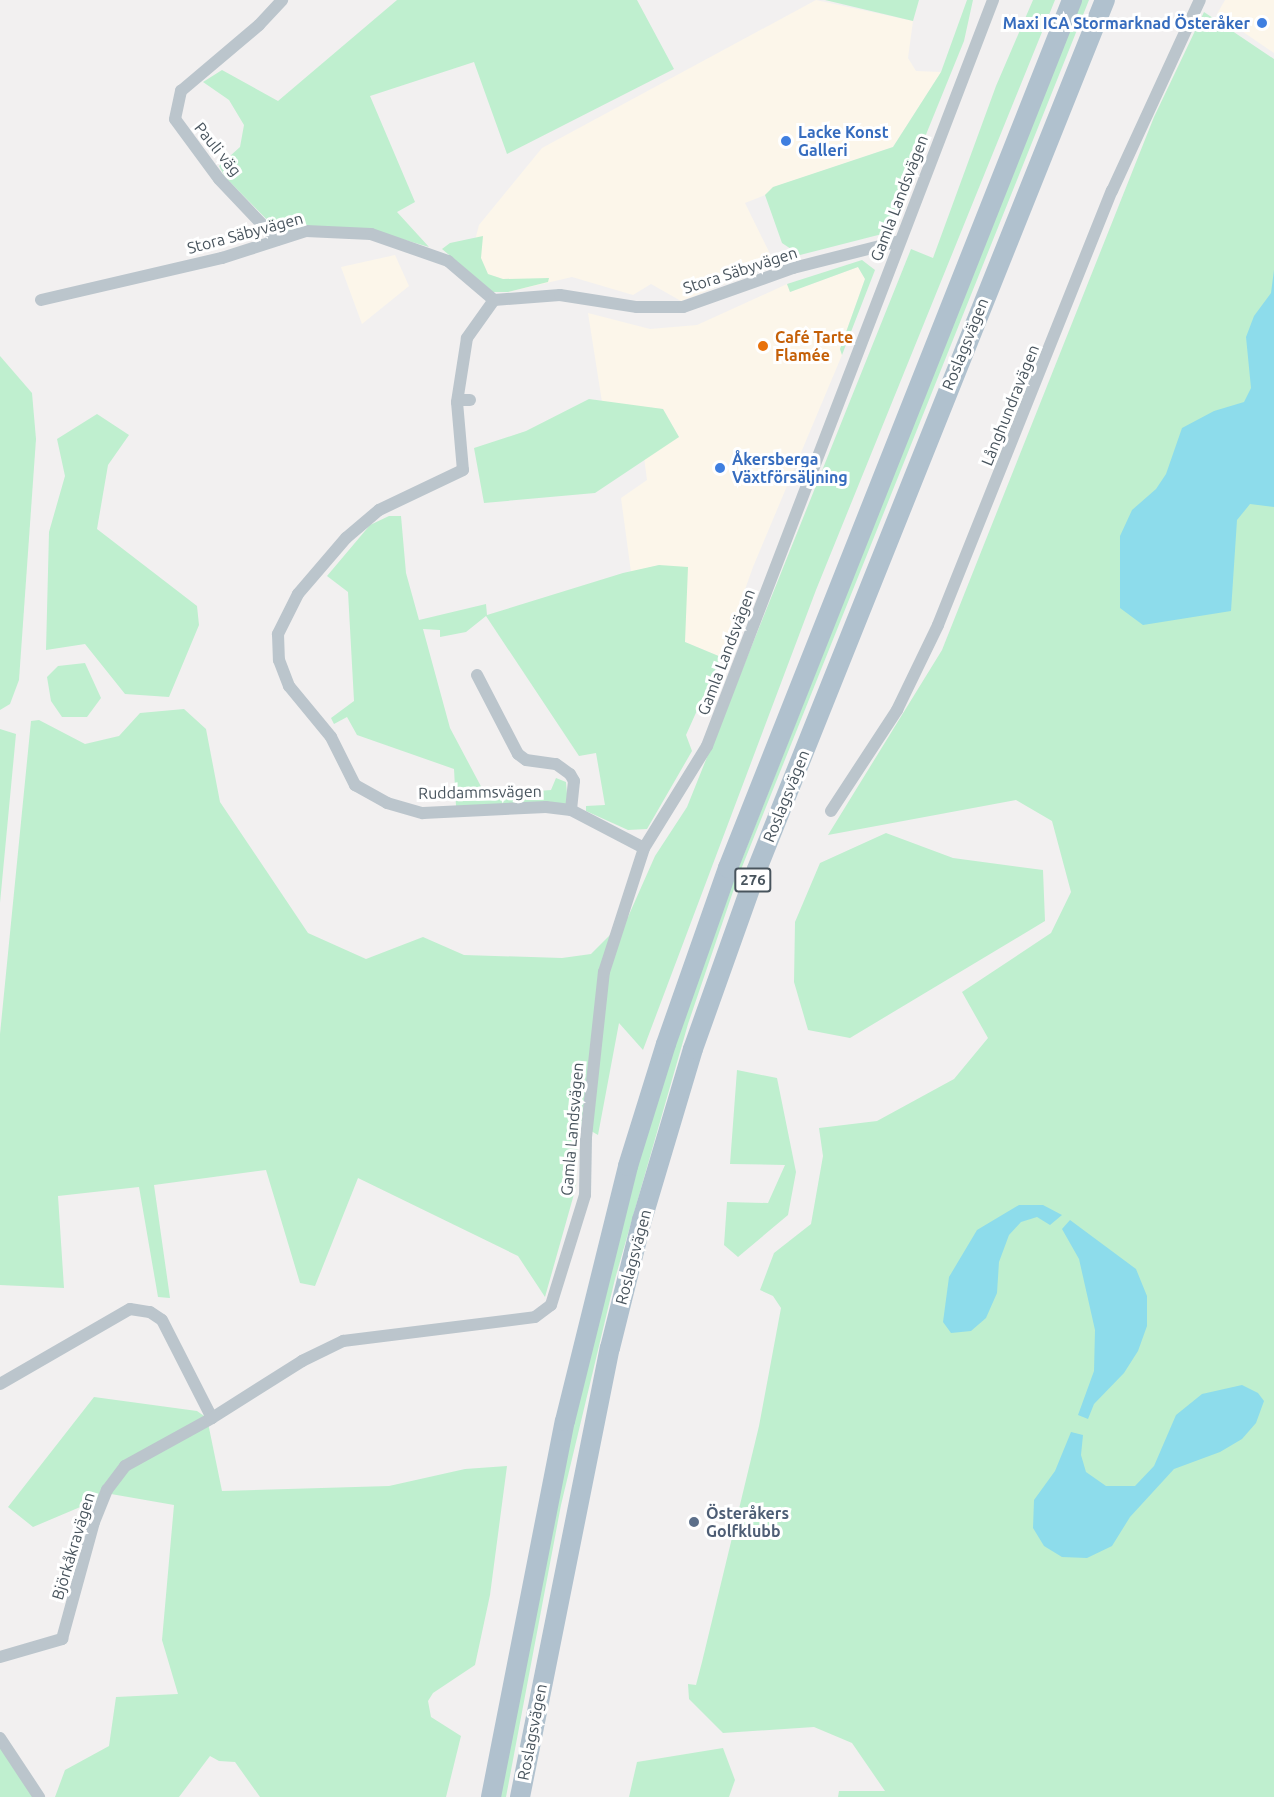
<!DOCTYPE html>
<html>
<head>
<meta charset="utf-8">
<style>
  body { margin:0 }
  #map { position:relative; width:1274px; height:1797px; overflow:hidden; background:#f2f0f0; font-family:Ubuntu,sans-serif }
  div>[style] { position:absolute }
  .commercial>* { inset:0; background:#fcf6ea }
  .green>* { inset:0; background:#bfefcf }
  .water>* { inset:0; background:#8ddceb }
  .street>* { height:12px; margin:-6px; padding:0 6px; transform-origin:6px; border-radius:6px; background:#bbc5cc }
  .primary>* { height:20px; margin:-10px; padding:0 10px; transform-origin:10px; border-radius:10px; background:#b0c1ce }
  .dots>* { width:16px; height:16px; translate:-50% -50%; box-sizing:border-box; border:3px solid #fff; border-radius:50% }
  span { translate:-50% -50%; white-space:nowrap; text-align:center; line-height:1.15; -webkit-text-stroke:6px #fff; paint-order:stroke }
  .shield-label span { padding:2px 4px; background:#fff; border:2px solid; border-radius:4px; -webkit-text-stroke-width:0 }
  .shield-label { font-size:15px; color:#48545d; font-weight:700 }
  .shop-label { font-size:16px; color:#366cbe; font-weight:700 }
  .right { translate:-100% -50%; text-align:right }
  .left { translate:0 -50%; text-align:left }
  .street-label { font-size:16px; color:#48545d }
  .food-label { font-size:16px; color:#c56008; font-weight:700 }
  .service-label { font-size:16px; color:#4e5e75; font-weight:700 }
</style>
</head>
<body>
<div id="map">
  <div class="commercial">
    <div style="clip-path:polygon(816px 0,913px 21px,908px 58px,916px 71px,941px 72px,893px 147px,774px 187px,765px 195px,745px 203px,775px 264px,681px 301px,651px 284px,633px 295px,572px 277px,508px 292px,493px 287px,472px 252px,479px 225px,542px 148px)"></div>
    <div style="clip-path:polygon(1225px 0,1274px 0,1274px 53px,1217px 14px)"></div>
    <div style="clip-path:polygon(395px 255px,409px 286px,362px 324px,341px 267px)"></div>
    <div style="clip-path:polygon(858px 267px,865px 279px,840px 349px,842px 355px,753px 567px,721px 657px,685px 642px,659px 565px,631px 572px,621px 498px,647px 480px,644px 457px,679px 437px,663px 409px,602px 402px,588px 313px,650px 329px,697px 325px,787px 284px,790px 292px)"></div>
  </div>
  <div class="green">
    <div style="clip-path:polygon(397px 0,637px 0,674px 69px,507px 154px,474px 62px,370px 96px,415px 202px,397px 212px,429px 247px,371px 230px,319px 227px,279px 232px,225px 177px,219px 166px,240px 147px,244px 125px,229px 100px,203px 82px,222px 70px,278px 101px)"></div>
    <div style="clip-path:polygon(825px 0,919px 0,913px 21px)"></div>
    <div style="clip-path:polygon(967px 0,973px 0,964px 41px,886px 233px,800px 255px,782px 243px,765px 195px,773px 187px,893px 147px,941px 72px)"></div>
    <div style="clip-path:polygon(1033px 0,1055px 0,816px 590px,643px 1050px,619px 1023px,598px 1135px,579px 1124px,576px 1187px,545px 1297px,518px 1256px,358px 1178px,315px 1286px,300px 1283px,266px 1170px,154px 1185px,170px 1298px,158px 1297px,139px 1187px,58px 1196px,64px 1288px,0 1285px,0 1034px,31px 721px,39px 720px,85px 744px,119px 736px,140px 713px,184px 709px,206px 729px,220px 802px,308px 933px,366px 959px,423px 937px,464px 955px,562px 958px,591px 954px,628px 917px,655px 856px,687px 807px,911px 249px,933px 258px,996px 86px)"></div>
    <div style="clip-path:polygon(1081px 0,1089px 0,738px 877px,688px 1024px,615px 1279px,561px 1505px,506px 1797px,498px 1797px,560px 1478px,625px 1206px,701px 963px)"></div>
    <div style="clip-path:polygon(1204px 12px,1274px 59px,1274px 1797px,838px 1797px,839px 1791px,885px 1791px,852px 1743px,814px 1727px,723px 1733px,689px 1699px,688px 1684px,696px 1685px,702px 1662px,759px 1426px,781px 1308px,773px 1296px,760px 1290px,774px 1253px,811px 1224px,823px 1156px,819px 1128px,877px 1121px,954px 1079px,988px 1038px,962px 992px,1051px 933px,1071px 892px,1052px 821px,1016px 800px,828px 835px,942px 650px,1154px 117px)"></div>
    <div style="clip-path:polygon(483px 236px,481px 258px,488px 274px,503px 279px,549px 278px,548px 282px,508px 292px,493px 292px,442px 249px,450px 243px)"></div>
    <div style="clip-path:polygon(862px 260px,875px 270px,842px 355px,840px 349px,865px 279px,858px 267px,790px 292px,787px 284px)"></div>
    <div style="clip-path:polygon(0 356px,32px 393px,36px 439px,19px 680px,10px 704px,0 710px)"></div>
    <div style="clip-path:polygon(589px 399px,663px 409px,679px 437px,595px 493px,484px 503px,474px 448px,526px 431px)"></div>
    <div style="clip-path:polygon(97px 414px,129px 435px,108px 465px,97px 529px,197px 606px,199px 625px,169px 697px,125px 694px,85px 644px,46px 650px,49px 532px,65px 476px,57px 439px)"></div>
    <div style="clip-path:polygon(389px 516px,401px 516px,406px 573px,419px 620px,486px 604px,487px 615px,623px 573px,659px 565px,688px 567px,685px 642px,721px 657px,686px 735px,692px 751px,647px 829px,628px 830px,586px 811px,586px 806px,605px 805px,596px 753px,579px 756px,486px 616px,466px 632px,440px 637px,440px 630px,423px 629px,450px 728px,485px 794px,509px 786px,510px 793px,551px 790px,556px 778px,566px 782px,568px 805px,456px 806px,454px 769px,357px 735px,347px 717px,334px 724px,331px 718px,354px 701px,348px 592px,327px 576px,370px 525px)"></div>
    <div style="clip-path:polygon(85px 663px,101px 698px,87px 717px,62px 717px,51px 701px,47px 677px,58px 666px)"></div>
    <div style="clip-path:polygon(0 729px,16px 734px,0 903px)"></div>
    <div style="clip-path:polygon(886px 833px,953px 858px,1043px 870px,1045px 921px,850px 1038px,808px 1030px,794px 982px,795px 922px,820px 863px)"></div>
    <div style="clip-path:polygon(737px 1070px,777px 1078px,796px 1172px,788px 1215px,738px 1257px,724px 1245px,727px 1202px,768px 1203px,785px 1165px,730px 1164px)"></div>
    <div style="clip-path:polygon(94px 1397px,197px 1411px,207px 1418px,222px 1491px,389px 1486px,465px 1469px,507px 1466px,490px 1595px,475px 1665px,433px 1693px,428px 1701px,431px 1717px,461px 1736px,446px 1797px,260px 1797px,235px 1762px,219px 1761px,210px 1756px,179px 1797px,55px 1797px,65px 1770px,109px 1746px,116px 1697px,178px 1694px,162px 1640px,174px 1505px,111px 1494px,33px 1527px,8px 1507px)"></div>
    <div style="clip-path:polygon(0 1747px,34px 1797px,0 1797px)"></div>
    <div style="clip-path:polygon(723px 1748px,735px 1780px,729px 1797px,629px 1797px,637px 1762px)"></div>
  </div>
  <div class="water">
    <div style="clip-path:polygon(1274px 270px,1274px 507px,1250px 504px,1237px 520px,1231px 611px,1143px 625px,1120px 608px,1120px 536px,1132px 510px,1156px 489px,1166px 474px,1182px 428px,1214px 411px,1244px 402px,1251px 388px,1246px 337px,1254px 316px,1271px 293px)"></div>
    <div style="clip-path:polygon(1019px 1205px,1043px 1205px,1062px 1215px,1050px 1225px,1037px 1217px,1021px 1222px,1009px 1235px,999px 1262px,997px 1293px,986px 1318px,971px 1331px,951px 1333px,943px 1322px,949px 1277px,977px 1230px)"></div>
    <div style="clip-path:polygon(1070px 1220px,1136px 1269px,1147px 1296px,1147px 1326px,1138px 1351px,1124px 1373px,1094px 1404px,1088px 1419px,1078px 1415px,1094px 1371px,1095px 1330px,1079px 1259px,1062px 1229px)"></div>
    <div style="clip-path:polygon(1242px 1385px,1258px 1393px,1264px 1401px,1256px 1423px,1242px 1439px,1220px 1452px,1174px 1469px,1130px 1517px,1112px 1546px,1087px 1558px,1062px 1557px,1044px 1546px,1033px 1528px,1034px 1500px,1055px 1471px,1071px 1432px,1083px 1435px,1081px 1455px,1086px 1472px,1106px 1486px,1135px 1486px,1154px 1466px,1176px 1415px,1202px 1394px)"></div>
  </div>
  <div class="street">
    <div style="left:277px;top:240px;width:84px;rotate:-133.6deg"></div>
    <div style="left:219px;top:179px;width:74px;rotate:-126.3deg"></div>
    <div style="left:175px;top:119px;width:29px;rotate:-78deg"></div>
    <div style="left:181px;top:91px;width:102px;rotate:-40.2deg"></div>
    <div style="left:259px;top:25px;width:34px;rotate:-47deg"></div>
    <div style="left:41px;top:300px;width:186px;rotate:-13.1deg"></div>
    <div style="left:222px;top:258px;width:88px;rotate:-17.8deg"></div>
    <div style="left:306px;top:231px;width:65px;rotate:2.6deg"></div>
    <div style="left:371px;top:234px;width:82px;rotate:19.3deg"></div>
    <div style="left:448px;top:261px;width:60px;rotate:40.3deg"></div>
    <div style="left:494px;top:300px;width:66px;rotate:-4.3deg"></div>
    <div style="left:560px;top:295px;width:78px;rotate:8.9deg"></div>
    <div style="left:637px;top:307px;width:46px"></div>
    <div style="left:683px;top:307px;width:117px;rotate:-19.5deg"></div>
    <div style="left:793px;top:268px;width:110px;rotate:-14.2deg"></div>
    <div style="left:494px;top:300px;width:47px;rotate:125.4deg"></div>
    <div style="left:467px;top:338px;width:65px;rotate:98.9deg"></div>
    <div style="left:457px;top:402px;width:68px;rotate:85deg"></div>
    <div style="left:463px;top:470px;width:93px;rotate:154.5deg"></div>
    <div style="left:379px;top:510px;width:43px;rotate:139.7deg"></div>
    <div style="left:346px;top:538px;width:74px;rotate:130.6deg"></div>
    <div style="left:298px;top:594px;width:45px;rotate:116.6deg"></div>
    <div style="left:278px;top:634px;width:26px;rotate:88deg"></div>
    <div style="left:279px;top:660px;width:28px;rotate:69deg"></div>
    <div style="left:289px;top:686px;width:66px;rotate:50.5deg"></div>
    <div style="left:331px;top:737px;width:54px;rotate:63.4deg"></div>
    <div style="left:355px;top:785px;width:37px;rotate:29deg"></div>
    <div style="left:387px;top:803px;width:37px;rotate:16deg"></div>
    <div style="left:423px;top:813px;width:123px;rotate:-2.8deg"></div>
    <div style="left:546px;top:807px;width:25px;rotate:7deg"></div>
    <div style="left:571px;top:810px;width:82px;rotate:27.5deg"></div>
    <div style="left:458px;top:400px;width:12px"></div>
    <div style="left:477px;top:675px;width:89px;rotate:62.6deg"></div>
    <div style="left:518px;top:754px;width:10px;rotate:37deg"></div>
    <div style="left:526px;top:760px;width:30px;rotate:8deg"></div>
    <div style="left:556px;top:764px;width:17px;rotate:36deg"></div>
    <div style="left:570px;top:774px;width:8px;rotate:60deg"></div>
    <div style="left:574px;top:781px;width:29px;rotate:96deg"></div>
    <div style="left:831px;top:811px;width:121px;rotate:-56.8deg"></div>
    <div style="left:897px;top:710px;width:94px;rotate:-64.2deg"></div>
    <div style="left:938px;top:625px;width:468px;rotate:-68.2deg"></div>
    <div style="left:1112px;top:191px;width:210px;rotate:-65.3deg"></div>
    <div style="left:0;top:1384px;width:150px;rotate:-30deg"></div>
    <div style="left:130px;top:1309px;width:20px;rotate:9deg"></div>
    <div style="left:150px;top:1312px;width:14px;rotate:34deg"></div>
    <div style="left:162px;top:1320px;width:110px;rotate:63deg"></div>
    <div style="left:0;top:1657px;width:65px;rotate:-16.2deg"></div>
    <div style="left:62px;top:1639px;width:121px;rotate:-74.7deg"></div>
    <div style="left:94px;top:1522px;width:35px;rotate:-68deg"></div>
    <div style="left:107px;top:1490px;width:30px;rotate:-53deg"></div>
    <div style="left:125px;top:1466px;width:99px;rotate:-28.9deg"></div>
    <div style="left:212px;top:1418px;width:107px;rotate:-32.3deg"></div>
    <div style="left:302px;top:1361px;width:46px;rotate:-26deg"></div>
    <div style="left:343px;top:1341px;width:193px;rotate:-7.1deg"></div>
    <div style="left:535px;top:1317px;width:20px;rotate:-37deg"></div>
    <div style="left:551px;top:1305px;width:115px;rotate:-72.8deg"></div>
    <div style="left:585px;top:1195px;width:58px;rotate:-89deg"></div>
    <div style="left:586px;top:1137px;width:166px;rotate:-83.8deg"></div>
    <div style="left:604px;top:972px;width:130px;rotate:-72.1deg"></div>
    <div style="left:644px;top:848px;width:120px;rotate:-58.3deg"></div>
    <div style="left:707px;top:746px;width:799px;rotate:-69.02deg"></div>
    <div style="left:0;top:1738px;width:71px;rotate:56.5deg"></div>
  </div>
  <div class="primary">
    <div style="left:491px;top:1797px;width:383px;rotate:-78.9deg"></div>
    <div style="left:565px;top:1421px;width:263px;rotate:-76.1deg"></div>
    <div style="left:628px;top:1166px;width:128px;rotate:-72.7deg"></div>
    <div style="left:666px;top:1044px;width:187px;rotate:-70.6deg"></div>
    <div style="left:728px;top:868px;width:934px;rotate:-68.38deg"></div>
    <div style="left:520px;top:1797px;width:458px;rotate:-78.7deg"></div>
    <div style="left:610px;top:1348px;width:132px;rotate:-76deg"></div>
    <div style="left:642px;top:1220px;width:178px;rotate:-73.4deg"></div>
    <div style="left:693px;top:1049px;width:191px;rotate:-70.4deg"></div>
    <div style="left:757px;top:869px;width:936px;rotate:-68.18deg"></div>
  </div>
  <div class="dots">
    <div style="left:1262px;top:23px;background:#3f7fe0"></div>
    <div style="left:786px;top:141px;background:#3f7fe0"></div>
    <div style="left:763px;top:346px;background:#e8710a"></div>
    <div style="left:720px;top:468px;background:#3f7fe0"></div>
    <div style="left:694px;top:1522px;background:#5c6f8a"></div>
  </div>
  <div class="shield-label">
    <span style="left:753px;top:880px">276</span>
  </div>
  <div class="shop-label">
    <span class="right" style="left:1250px;top:23px">Maxi ICA Stormarknad Österåker</span>
    <span class="left" style="left:798px;top:141px">Lacke Konst<br>Galleri</span>
    <span class="left" style="left:732px;top:468px">Åkersberga<br>Växtförsäljning</span>
  </div>
  <div class="street-label">
    <span style="left:218px;top:149px;rotate:51deg">Pauli väg</span>
    <span style="left:899px;top:198px;rotate:-69deg">Gamla Landsvägen</span>
    <span style="left:245px;top:233px;rotate:-15deg">Stora Säbyvägen</span>
    <span style="left:740px;top:270px;rotate:-18deg">Stora Säbyvägen</span>
    <span style="left:965px;top:344px;rotate:-68deg">Roslagsvägen</span>
    <span style="left:1010px;top:405px;rotate:-68deg">Långhundravägen</span>
    <span style="left:726px;top:652px;rotate:-69deg">Gamla Landsvägen</span>
    <span style="left:480px;top:792px;rotate:-1deg">Ruddammsvägen</span>
    <span style="left:786px;top:796px;rotate:-68deg">Roslagsvägen</span>
    <span style="left:572px;top:1129px;rotate:-85deg">Gamla Landsvägen</span>
    <span style="left:633px;top:1257px;rotate:-75deg">Roslagsvägen</span>
    <span style="left:73px;top:1546px;rotate:-73deg">Björkåkravägen</span>
    <span style="left:532px;top:1732px;rotate:-79deg">Roslagsvägen</span>
  </div>
  <div class="food-label">
    <span class="left" style="left:775px;top:346px">Café Tarte<br>Flamée</span>
  </div>
  <div class="service-label">
    <span class="left" style="left:706px;top:1522px">Österåkers<br>Golfklubb</span>
  </div>
</div>
</body>
</html>
